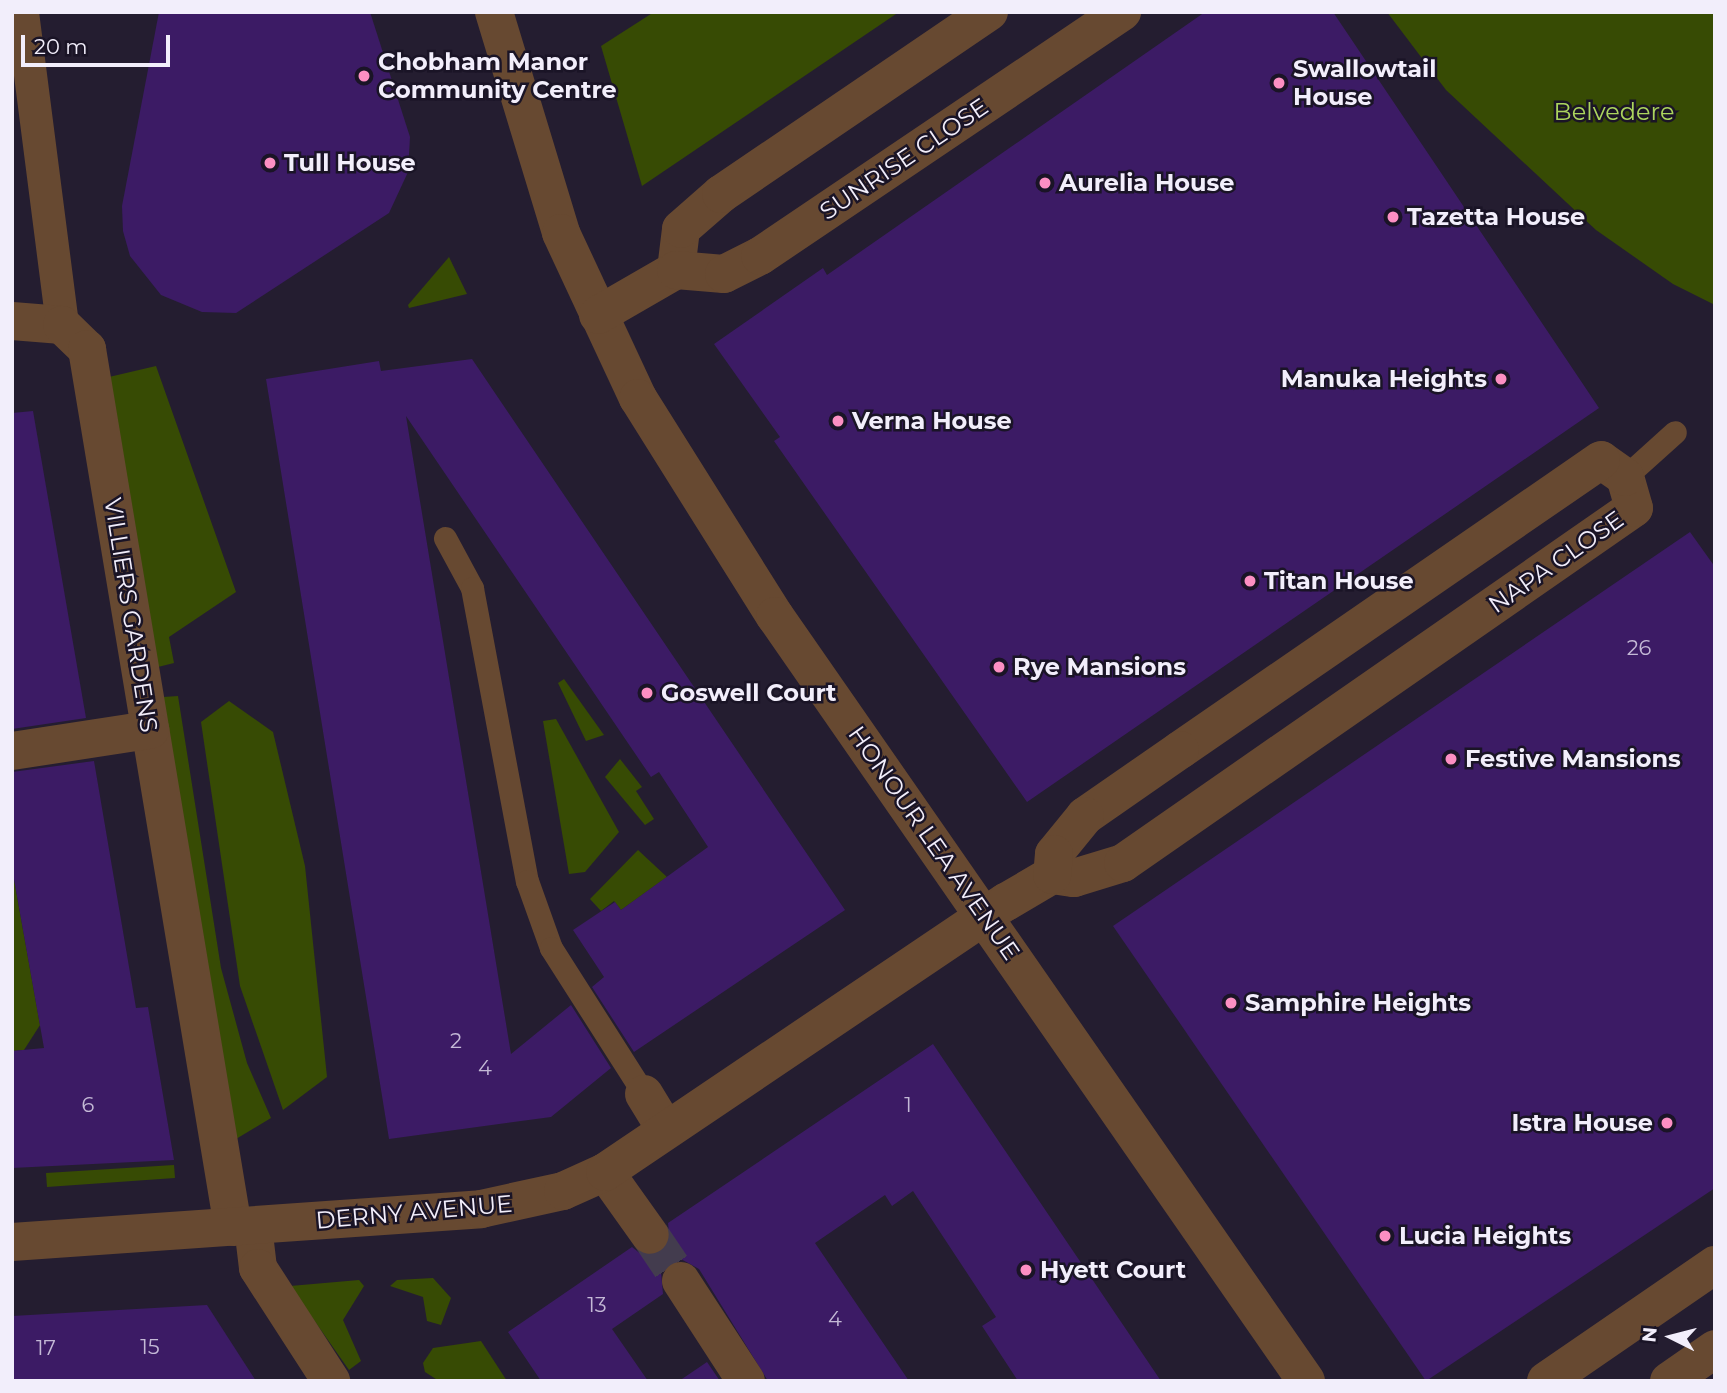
<!DOCTYPE html>
<html>
<head>
<meta charset="utf-8">
<style>
  body { margin:0 }
  #map { position:relative; width:1727px; height:1393px; overflow:hidden; background:#241d30; font-family:Montserrat,sans-serif }
  div>[style] { position:absolute }
  .green>* { inset:0; background:#374b04 }
  .building>* { inset:0; background:#3c1b65 }
  .minor-tunnel>* { height:38px; margin-top:-19px; transform-origin:0; background:repeating-linear-gradient(90deg,#433c4e 0 38px,transparent 0 57px) }
  .service>* { height:23px; margin:-11.5px; padding:0 11.5px; transform-origin:11.5px; border-radius:11.5px; background:#674931 }
  .pedestrian>* { height:33px; margin:-16.5px; padding:0 16.5px; transform-origin:16.5px; border-radius:16.5px; background:#674931 }
  .minor>* { height:38px; margin:-19px; padding:0 19px; transform-origin:19px; border-radius:19px; background:#674931 }
  .dots>* { width:19px; height:19px; translate:-50% -50%; box-sizing:border-box; border:4px solid #1a1426; border-radius:50% }
  span { translate:-50% -50%; white-space:nowrap; text-align:center; line-height:1.15; -webkit-text-stroke:5px #1a1426; paint-order:stroke }
  .number-label { font-size:21px; color:#c4b9d6 }
  .number-label span { -webkit-text-stroke-width:0 }
  .poi-label { font-size:24px; color:#f2eefb; font-weight:700 }
  .left { translate:0 -50%; text-align:left }
  .right { translate:-100% -50%; text-align:right }
  .park-label { font-size:24px; color:#acd55e }
  .street-label { font-size:24px; color:#f2eefb }
  .frame { position:absolute; inset:0; border:14px solid #f2eefb; pointer-events:none }
  .north { position:absolute; left:1636px; top:1302px; width:70px; height:70px; -webkit-text-stroke:5px #1a1426; paint-order:stroke; rotate:276deg; font-size:19px; font-weight:700; line-height:28px; text-align:center; color:#f2eefb }
  .north::after { content:''; display:block; margin:auto; width:24px; height:32px; background:#f2eefb; clip-path:polygon(50% 0,100% 100%,50% 72%,0 100%) }
  .scale { position:absolute; left:21px; top:35px; width:149px; height:32px; box-sizing:border-box; border:4px solid #f2eefb; border-top:0; padding-left:9px; font-size:21px; line-height:24px; white-space:nowrap; color:#f2eefb; -webkit-text-stroke:5px #1a1426; paint-order:stroke }
</style>
</head>
<body>
<div id="map">
  <div class="green">
    <div style="clip-path:polygon(654px 12px,899px 12px,642px 186px,601px 46px)"></div>
    <div style="clip-path:polygon(1387px 12px,1715px 12px,1715px 305px,1673px 284px,1596px 230px,1446px 90px)"></div>
    <div style="clip-path:polygon(449px 257px,467px 294px,409px 308px,408px 305px)"></div>
    <div style="clip-path:polygon(156px 366px,236px 592px,169px 637px,174px 663px,158px 667px,109px 377px)"></div>
    <div style="clip-path:polygon(564px 679px,604px 735px,586px 741px,558px 683px)"></div>
    <div style="clip-path:polygon(178px 696px,221px 968px,247px 1063px,271px 1118px,236px 1139px,163px 697px)"></div>
    <div style="clip-path:polygon(229px 701px,273px 732px,305px 866px,327px 1077px,283px 1110px,240px 986px,201px 722px)"></div>
    <div style="clip-path:polygon(556px 719px,619px 832px,585px 872px,569px 874px,543px 721px)"></div>
    <div style="clip-path:polygon(620px 759px,642px 787px,636px 791px,654px 819px,645px 825px,605px 777px)"></div>
    <div style="clip-path:polygon(638px 850px,667px 877px,621px 910px,614px 901px,601px 911px,590px 899px)"></div>
    <div style="clip-path:polygon(12px 868px,40px 1025px,24px 1050px,12px 1051px)"></div>
    <div style="clip-path:polygon(174px 1165px,175px 1178px,47px 1187px,46px 1173px)"></div>
    <div style="clip-path:polygon(433px 1278px,451px 1298px,441px 1325px,427px 1321px,423px 1297px,390px 1286px,397px 1280px)"></div>
    <div style="clip-path:polygon(359px 1280px,364px 1286px,343px 1320px,361px 1361px,349px 1370px,290px 1286px)"></div>
    <div style="clip-path:polygon(481px 1341px,507px 1381px,439px 1381px,425px 1372px,423px 1363px,433px 1348px)"></div>
  </div>
  <div class="building">
    <div style="clip-path:polygon(159px 12px,370px 12px,410px 137px,408px 172px,389px 213px,236px 313px,202px 312px,161px 295px,130px 256px,123px 231px,122px 206px)"></div>
    <div style="clip-path:polygon(1205px 12px,1333px 12px,1599px 408px,1027px 802px,774px 441px,780px 437px,714px 344px,823px 268px,827px 275px)"></div>
    <div style="clip-path:polygon(472px 359px,845px 910px,634px 1052px,592px 987px,604px 977px,573px 930px,615px 902px,621px 910px,708px 847px,659px 772px,651px 777px,406px 416px,511px 1054px,571px 1005px,611px 1068px,551px 1117px,389px 1139px,266px 379px,379px 361px,381px 371px)"></div>
    <div style="clip-path:polygon(33px 411px,86px 718px,12px 729px,12px 413px)"></div>
    <div style="clip-path:polygon(1690px 532px,1715px 567px,1715px 1188px,1426px 1381px,1113px 926px)"></div>
    <div style="clip-path:polygon(94px 761px,136px 1008px,148px 1007px,174px 1160px,12px 1168px,12px 1051px,44px 1048px,12px 868px,12px 772px)"></div>
    <div style="clip-path:polygon(933px 1044px,1161px 1381px,1018px 1381px,982px 1326px,996px 1317px,913px 1191px,892px 1206px,885px 1195px,815px 1243px,909px 1381px,768px 1381px,699px 1269px,681px 1259px,661px 1272px,663px 1294px,612px 1329px,648px 1381px,541px 1381px,508px 1332px,632px 1247px,642px 1255px,662px 1253px,670px 1243px,668px 1223px)"></div>
    <div style="clip-path:polygon(207px 1305px,256px 1381px,12px 1381px,12px 1316px)"></div>
    <div style="clip-path:polygon(707px 1362px,720px 1381px,679px 1381px)"></div>
  </div>
  <div class="minor-tunnel">
    <div style="left:650px;top:1235px;width:55px;rotate:56deg"></div>
  </div>
  <div class="service">
    <div style="left:1625px;top:477px;width:67px;rotate:-42deg"></div>
    <div style="left:445px;top:538px;width:57px;rotate:61.6deg"></div>
    <div style="left:472px;top:588px;width:298px;rotate:79.4deg"></div>
    <div style="left:527px;top:881px;width:71px;rotate:70.3deg"></div>
    <div style="left:551px;top:948px;width:173px;rotate:57.5deg"></div>
  </div>
  <div class="pedestrian">
    <div style="left:22px;top:12px;width:316px;rotate:82.7deg"></div>
  </div>
  <div class="minor">
    <div style="left:494px;top:12px;width:231px;rotate:73.1deg"></div>
    <div style="left:561px;top:233px;width:182px;rotate:65deg"></div>
    <div style="left:638px;top:398px;width:257px;rotate:57.9deg"></div>
    <div style="left:775px;top:616px;width:931px;rotate:55.23deg"></div>
    <div style="left:676px;top:270px;width:41px;rotate:-83deg"></div>
    <div style="left:681px;top:229px;width:53px;rotate:-41.2deg"></div>
    <div style="left:721px;top:194px;width:324px;rotate:-34.2deg"></div>
    <div style="left:598px;top:315px;width:90px;rotate:-30deg"></div>
    <div style="left:676px;top:270px;width:48px;rotate:4.8deg"></div>
    <div style="left:724px;top:274px;width:40px;rotate:-26.6deg"></div>
    <div style="left:760px;top:256px;width:437px;rotate:-34deg"></div>
    <div style="left:12px;top:321px;width:50px;rotate:4.6deg"></div>
    <div style="left:62px;top:325px;width:35px;rotate:44deg"></div>
    <div style="left:87px;top:349px;width:890px;rotate:80.56deg"></div>
    <div style="left:12px;top:751px;width:140px;rotate:-8.7deg"></div>
    <div style="left:644px;top:1094px;width:42px;rotate:58.6deg"></div>
    <div style="left:605px;top:1172px;width:77px;rotate:54.5deg"></div>
    <div style="left:253px;top:1226px;width:42px;rotate:83.2deg"></div>
    <div style="left:258px;top:1268px;width:135px;rotate:57.1deg"></div>
    <div style="left:12px;top:1242px;width:470px;rotate:-4deg"></div>
    <div style="left:481px;top:1209px;width:84px;rotate:-12.4deg"></div>
    <div style="left:563px;top:1191px;width:46px;rotate:-24.3deg"></div>
    <div style="left:605px;top:1172px;width:483px;rotate:-34deg"></div>
    <div style="left:1006px;top:902px;width:53px;rotate:-30.4deg"></div>
    <div style="left:1052px;top:875px;width:22px;rotate:8deg"></div>
    <div style="left:1074px;top:878px;width:51px;rotate:-17deg"></div>
    <div style="left:1123px;top:863px;width:622px;rotate:-34.79deg"></div>
    <div style="left:1634px;top:508px;width:32px;rotate:-106deg"></div>
    <div style="left:1625px;top:477px;width:29px;rotate:-145deg"></div>
    <div style="left:1601px;top:460px;width:511px;rotate:145.44deg"></div>
    <div style="left:1180px;top:750px;width:116px;rotate:145.2deg"></div>
    <div style="left:1085px;top:816px;width:49px;rotate:129.2deg"></div>
    <div style="left:1054px;top:854px;width:21px;rotate:95deg"></div>
    <div style="left:681px;top:1281px;width:119px;rotate:57deg"></div>
    <div style="left:1546px;top:1381px;width:205px;rotate:-34.5deg"></div>
    <div style="left:1669px;top:1381px;width:56px;rotate:-34.8deg"></div>
  </div>
  <div class="dots">
    <div style="left:364px;top:76px;background:#fc8fc3"></div>
    <div style="left:1279px;top:83px;background:#fc8fc3"></div>
    <div style="left:270px;top:163px;background:#fc8fc3"></div>
    <div style="left:1045px;top:183px;background:#fc8fc3"></div>
    <div style="left:1393px;top:217px;background:#fc8fc3"></div>
    <div style="left:1501px;top:379px;background:#fc8fc3"></div>
    <div style="left:838px;top:421px;background:#fc8fc3"></div>
    <div style="left:1250px;top:581px;background:#fc8fc3"></div>
    <div style="left:999px;top:667px;background:#fc8fc3"></div>
    <div style="left:647px;top:693px;background:#fc8fc3"></div>
    <div style="left:1451px;top:759px;background:#fc8fc3"></div>
    <div style="left:1231px;top:1003px;background:#fc8fc3"></div>
    <div style="left:1667px;top:1123px;background:#fc8fc3"></div>
    <div style="left:1385px;top:1236px;background:#fc8fc3"></div>
    <div style="left:1026px;top:1270px;background:#fc8fc3"></div>
  </div>
  <div class="number-label">
    <span style="left:1639px;top:648px">26</span>
    <span style="left:456px;top:1041px">2</span>
    <span style="left:485px;top:1068px">4</span>
    <span style="left:88px;top:1105px">6</span>
    <span style="left:908px;top:1105px">1</span>
    <span style="left:597px;top:1305px">13</span>
    <span style="left:835px;top:1319px">4</span>
    <span style="left:150px;top:1347px">15</span>
    <span style="left:46px;top:1348px">17</span>
  </div>
  <div class="poi-label">
    <span class="left" style="left:378px;top:76px">Chobham Manor<br>Community Centre</span>
    <span class="left" style="left:1293px;top:83px">Swallowtail<br>House</span>
    <span class="left" style="left:284px;top:163px">Tull House</span>
    <span class="left" style="left:1059px;top:183px">Aurelia House</span>
    <span class="left" style="left:1407px;top:217px">Tazetta House</span>
    <span class="right" style="left:1487px;top:379px">Manuka Heights</span>
    <span class="left" style="left:852px;top:421px">Verna House</span>
    <span class="left" style="left:1264px;top:581px">Titan House</span>
    <span class="left" style="left:1013px;top:667px">Rye Mansions</span>
    <span class="left" style="left:661px;top:693px">Goswell Court</span>
    <span class="left" style="left:1465px;top:759px">Festive Mansions</span>
    <span class="left" style="left:1245px;top:1003px">Samphire Heights</span>
    <span class="right" style="left:1653px;top:1123px">Istra House</span>
    <span class="left" style="left:1399px;top:1236px">Lucia Heights</span>
    <span class="left" style="left:1040px;top:1270px">Hyett Court</span>
  </div>
  <div class="park-label">
    <span style="left:1614px;top:112px">Belvedere</span>
  </div>
  <div class="street-label">
    <span style="left:904px;top:159px;rotate:-34deg">SUNRISE CLOSE</span>
    <span style="left:1556px;top:562px;rotate:-35deg">NAPA CLOSE</span>
    <span style="left:131px;top:615px;rotate:81deg">VILLIERS GARDENS</span>
    <span style="left:934px;top:843px;rotate:55deg">HONOUR LEA AVENUE</span>
    <span style="left:414px;top:1212px;rotate:-5deg">DERNY AVENUE</span>
  </div>
  <div class="frame"></div>
  <div class="north">N</div>
  <div class="scale">20 m</div>
</div>
</body>
</html>
